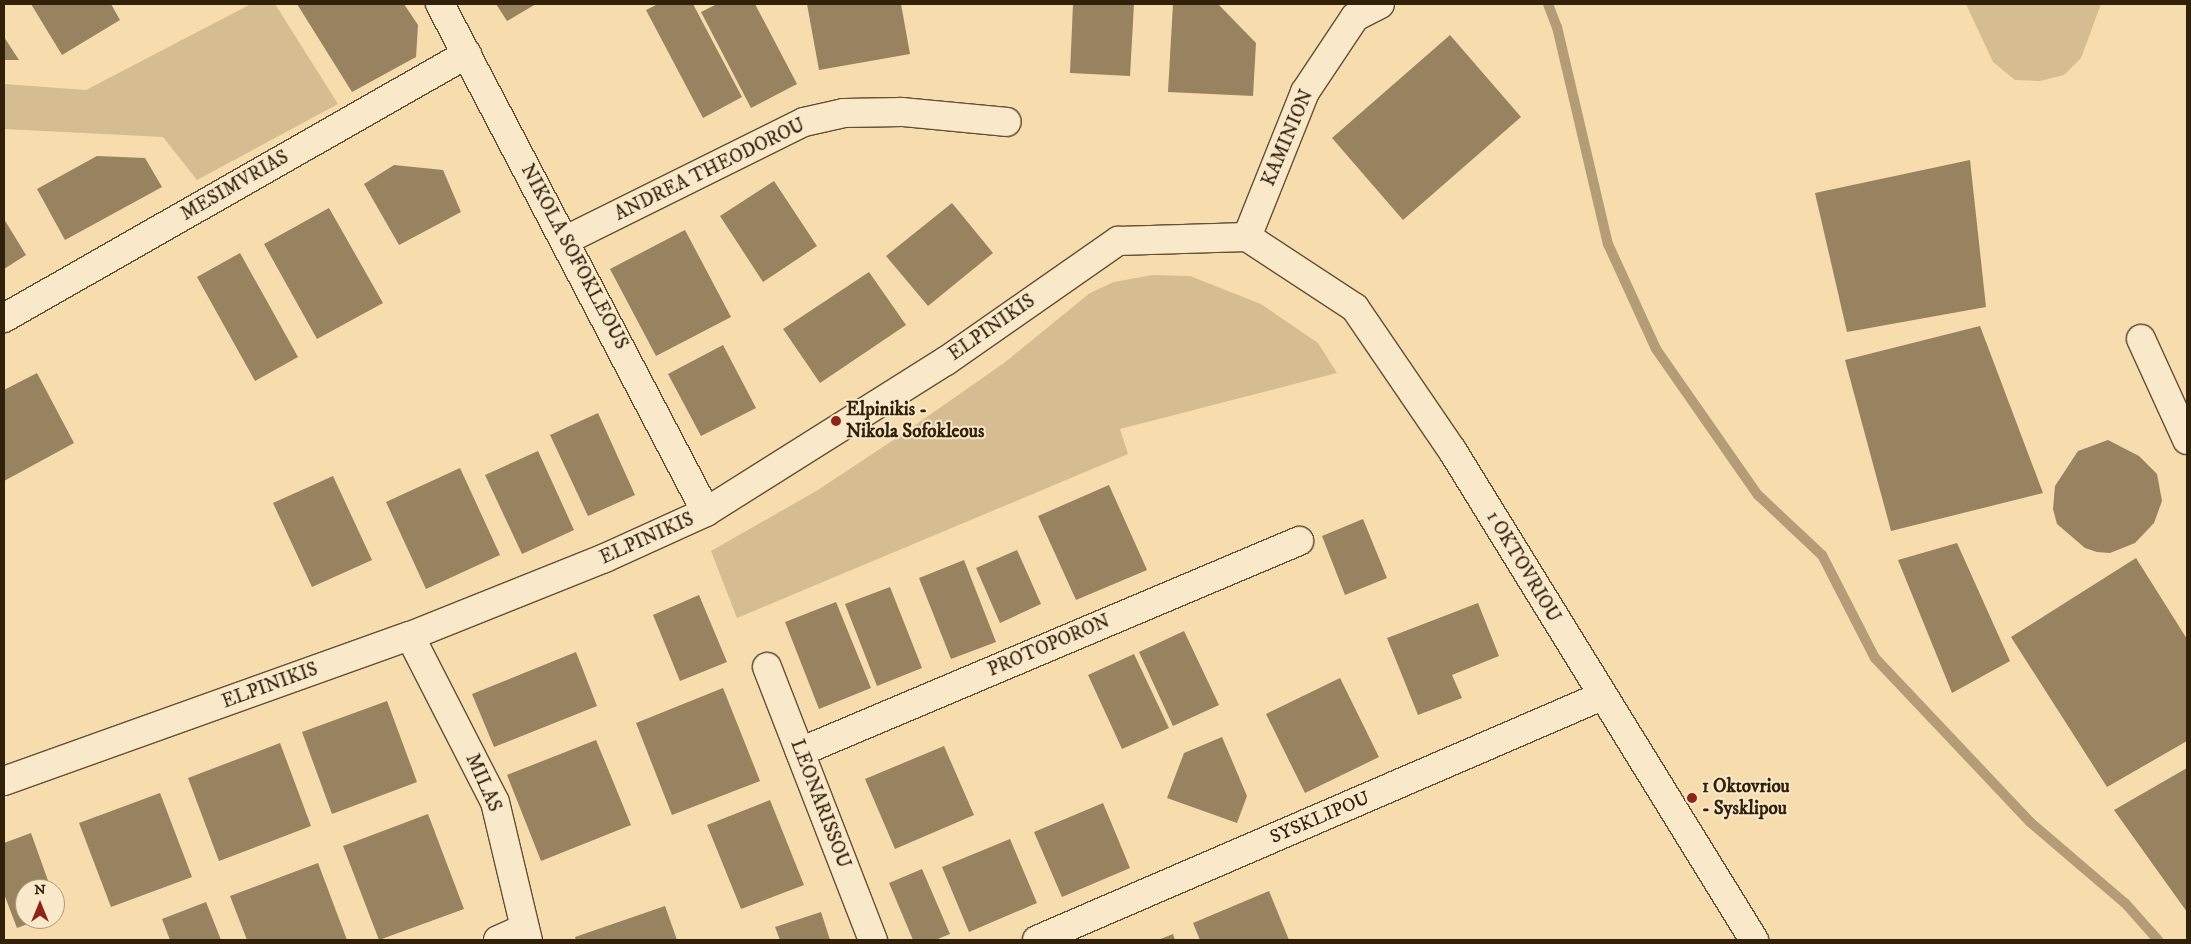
<!DOCTYPE html>
<html>
<head>
<meta charset="utf-8">
<style>
  body { margin:0 }
  #map { position:relative; width:2191px; height:944px; overflow:hidden; background:#f7dcad; font-family:"IM FELL DW Pica",serif }
  div>[style] { position:absolute }
  .green>* { inset:0; background:#d5bc91 }
  .stream>* { height:10px; margin:-5px; padding:0 5px; transform-origin:5px; border-radius:5px; background:#b49c76 }
  .building>* { inset:0; background:#98825f }
  .roads { filter:drop-shadow(1px 0 #625034) drop-shadow(-1px 0 #625034) drop-shadow(0 1px #625034) drop-shadow(0 -1px #625034) }
  .minor>* { height:28px; margin:-14px; padding:0 14px; transform-origin:14px; border-radius:14px; background:#fae8ca }
  .tertiary>* { height:28px; margin:-14px; padding:0 14px; transform-origin:14px; border-radius:14px; background:#fae8ca }
  .dots>* { width:14px; height:14px; translate:-50% -50%; box-sizing:border-box; border:2px solid #fae8ca; border-radius:50% }
  span { translate:-50% -50%; white-space:nowrap; text-align:center; line-height:1.15; -webkit-text-stroke:4px #fae8ca; paint-order:stroke }
  .street-label { font-size:19px; color:#31210b }
  .poi-label { font-size:19px; color:#31210b; font-weight:700 }
  .left { translate:0 -50%; text-align:left }
  .frame { position:absolute; inset:0; border:5px solid #31210b; pointer-events:none }
  .north { position:absolute; left:15px; top:879px; width:50px; height:50px; box-sizing:border-box; background:#fae8ca; border:1px solid #aa987e; border-radius:50%; rotate:0deg; font-size:14px; font-weight:700; line-height:20px; text-align:center; color:#31210b }
  .north::after { content:''; display:block; margin:auto; width:18px; height:22px; background:#8f2418; clip-path:polygon(50% 0,100% 100%,50% 72%,0 100%) }
</style>
</head>
<body>
<div id="map">
  <div class="green">
    <div style="clip-path:polygon(251px 4px,275px 4px,338px 104px,197px 180px,163px 137px,4px 129px,4px 84px,86px 90px)"></div>
    <div style="clip-path:polygon(1966px 4px,2101px 4px,2081px 58px,2064px 75px,2040px 81px,2015px 80px,1993px 62px)"></div>
    <div style="clip-path:polygon(1153px 275px,1190px 276px,1261px 304px,1318px 343px,1337px 373px,1120px 429px,1128px 454px,737px 618px,711px 551px,818px 490px,901px 435px,1004px 363px,1090px 293px,1114px 282px)"></div>
  </div>
  <div class="stream">
    <div style="left:1548px;top:4px;width:25px;rotate:69deg"></div>
    <div style="left:1557px;top:27px;width:223px;rotate:76.8deg"></div>
    <div style="left:1608px;top:244px;width:115px;rotate:65.4deg"></div>
    <div style="left:1656px;top:349px;width:178px;rotate:55.1deg"></div>
    <div style="left:1758px;top:495px;width:88px;rotate:43.2deg"></div>
    <div style="left:1822px;top:555px;width:116px;rotate:62.8deg"></div>
    <div style="left:1875px;top:658px;width:226px;rotate:46.6deg"></div>
    <div style="left:2030px;top:822px;width:125px;rotate:40.5deg"></div>
    <div style="left:2125px;top:903px;width:50px;rotate:48.3deg"></div>
  </div>
  <div class="building">
    <div style="clip-path:polygon(31px 4px,111px 4px,120px 20px,62px 55px)"></div>
    <div style="clip-path:polygon(297px 4px,404px 4px,418px 25px,416px 57px,352px 92px)"></div>
    <div style="clip-path:polygon(496px 4px,536px 4px,507px 21px)"></div>
    <div style="clip-path:polygon(658px 4px,693px 4px,742px 97px,703px 118px,646px 10px)"></div>
    <div style="clip-path:polygon(717px 4px,755px 4px,797px 84px,751px 108px,701px 12px)"></div>
    <div style="clip-path:polygon(807px 4px,901px 4px,910px 54px,819px 70px)"></div>
    <div style="clip-path:polygon(1073px 4px,1134px 4px,1130px 76px,1070px 73px)"></div>
    <div style="clip-path:polygon(1173px 4px,1218px 4px,1256px 43px,1253px 96px,1168px 92px)"></div>
    <div style="clip-path:polygon(1450px 35px,1521px 117px,1403px 220px,1332px 138px)"></div>
    <div style="clip-path:polygon(4px 37px,19px 60px,4px 60px)"></div>
    <div style="clip-path:polygon(97px 156px,145px 158px,162px 187px,65px 240px,37px 189px)"></div>
    <div style="clip-path:polygon(1970px 160px,1986px 307px,1847px 332px,1815px 193px)"></div>
    <div style="clip-path:polygon(394px 165px,443px 170px,461px 212px,399px 245px,364px 184px)"></div>
    <div style="clip-path:polygon(774px 181px,817px 246px,763px 282px,720px 216px)"></div>
    <div style="clip-path:polygon(952px 203px,993px 253px,928px 306px,886px 256px)"></div>
    <div style="clip-path:polygon(329px 208px,383px 303px,317px 339px,264px 244px)"></div>
    <div style="clip-path:polygon(4px 219px,26px 255px,4px 269px)"></div>
    <div style="clip-path:polygon(685px 230px,731px 317px,656px 356px,610px 269px)"></div>
    <div style="clip-path:polygon(240px 253px,298px 357px,255px 381px,197px 277px)"></div>
    <div style="clip-path:polygon(869px 272px,906px 325px,820px 383px,783px 329px)"></div>
    <div style="clip-path:polygon(1980px 326px,2043px 493px,1891px 531px,1845px 360px)"></div>
    <div style="clip-path:polygon(723px 345px,756px 408px,701px 436px,668px 374px)"></div>
    <div style="clip-path:polygon(37px 373px,74px 443px,4px 481px,4px 390px)"></div>
    <div style="clip-path:polygon(598px 413px,635px 495px,588px 516px,550px 435px)"></div>
    <div style="clip-path:polygon(2108px 440px,2139px 456px,2157px 474px,2162px 501px,2154px 523px,2135px 543px,2110px 553px,2097px 552px,2085px 548px,2057px 524px,2053px 509px,2055px 486px,2078px 451px)"></div>
    <div style="clip-path:polygon(538px 451px,574px 530px,522px 554px,485px 475px)"></div>
    <div style="clip-path:polygon(460px 468px,500px 555px,426px 589px,386px 502px)"></div>
    <div style="clip-path:polygon(333px 476px,372px 560px,312px 587px,273px 503px)"></div>
    <div style="clip-path:polygon(1109px 485px,1147px 570px,1076px 600px,1038px 516px)"></div>
    <div style="clip-path:polygon(1363px 519px,1387px 578px,1345px 595px,1322px 536px)"></div>
    <div style="clip-path:polygon(1957px 543px,2010px 661px,1952px 693px,1898px 560px)"></div>
    <div style="clip-path:polygon(1017px 550px,1041px 604px,1000px 623px,976px 568px)"></div>
    <div style="clip-path:polygon(2136px 558px,2187px 639px,2187px 741px,2107px 787px,2011px 637px)"></div>
    <div style="clip-path:polygon(964px 560px,996px 642px,951px 659px,919px 578px)"></div>
    <div style="clip-path:polygon(890px 587px,922px 668px,877px 686px,845px 604px)"></div>
    <div style="clip-path:polygon(699px 595px,727px 662px,680px 681px,653px 615px)"></div>
    <div style="clip-path:polygon(836px 602px,871px 688px,819px 709px,785px 622px)"></div>
    <div style="clip-path:polygon(1478px 603px,1499px 656px,1452px 675px,1462px 698px,1418px 715px,1387px 638px)"></div>
    <div style="clip-path:polygon(1184px 631px,1219px 705px,1173px 726px,1139px 652px)"></div>
    <div style="clip-path:polygon(576px 652px,597px 706px,494px 747px,472px 694px)"></div>
    <div style="clip-path:polygon(1134px 654px,1169px 728px,1122px 749px,1088px 675px)"></div>
    <div style="clip-path:polygon(1340px 678px,1379px 757px,1305px 793px,1266px 714px)"></div>
    <div style="clip-path:polygon(723px 688px,760px 781px,672px 815px,636px 723px)"></div>
    <div style="clip-path:polygon(387px 701px,417px 782px,332px 814px,302px 732px)"></div>
    <div style="clip-path:polygon(1222px 737px,1247px 796px,1237px 823px,1167px 798px,1184px 753px)"></div>
    <div style="clip-path:polygon(596px 740px,631px 825px,541px 861px,507px 775px)"></div>
    <div style="clip-path:polygon(280px 743px,311px 826px,219px 861px,188px 778px)"></div>
    <div style="clip-path:polygon(944px 746px,974px 815px,895px 849px,865px 779px)"></div>
    <div style="clip-path:polygon(2187px 768px,2187px 912px,2114px 810px)"></div>
    <div style="clip-path:polygon(160px 793px,192px 877px,111px 907px,79px 823px)"></div>
    <div style="clip-path:polygon(770px 800px,804px 885px,741px 909px,707px 825px)"></div>
    <div style="clip-path:polygon(1103px 803px,1130px 868px,1062px 897px,1034px 832px)"></div>
    <div style="clip-path:polygon(428px 814px,464px 909px,379px 940px,343px 846px)"></div>
    <div style="clip-path:polygon(31px 833px,51px 889px,25px 889px,25px 919px,41px 919px,17px 928px,4px 894px,4px 843px)"></div>
    <div style="clip-path:polygon(1010px 839px,1037px 903px,969px 932px,942px 867px)"></div>
    <div style="clip-path:polygon(318px 863px,347px 940px,247px 940px,230px 896px)"></div>
    <div style="clip-path:polygon(922px 869px,950px 934px,935px 940px,913px 940px,889px 883px)"></div>
    <div style="clip-path:polygon(1269px 891px,1289px 940px,1200px 940px,1193px 923px)"></div>
    <div style="clip-path:polygon(206px 902px,221px 940px,170px 940px,162px 919px)"></div>
    <div style="clip-path:polygon(665px 906px,677px 940px,576px 940px,575px 937px)"></div>
    <div style="clip-path:polygon(821px 912px,830px 940px,780px 940px,775px 927px)"></div>
    <div style="clip-path:polygon(1173px 934px,1175px 940px,1158px 940px)"></div>
  </div>
  <div class="roads">
    <div class="minor">
      <div style="left:440px;top:4px;width:573px;rotate:62.36deg"></div>
      <div style="left:1247px;top:237px;width:156px;rotate:-68.2deg"></div>
      <div style="left:1305px;top:92px;width:90px;rotate:-56.3deg"></div>
      <div style="left:1355px;top:17px;width:28px;rotate:-27deg"></div>
      <div style="left:566px;top:240px;width:266px;rotate:-26.4deg"></div>
      <div style="left:804px;top:122px;width:41px;rotate:-12.7deg"></div>
      <div style="left:844px;top:113px;width:58px;rotate:-1deg"></div>
      <div style="left:902px;top:112px;width:105px;rotate:5.4deg"></div>
      <div style="left:4px;top:318px;width:533px;rotate:-29.69deg"></div>
      <div style="left:2141px;top:339px;width:111px;rotate:65.5deg"></div>
      <div style="left:410px;top:636px;width:186px;rotate:62.9deg"></div>
      <div style="left:495px;top:802px;width:142px;rotate:76.6deg"></div>
      <div style="left:767px;top:667px;width:293px;rotate:68.8deg"></div>
      <div style="left:800px;top:752px;width:542px;rotate:-22.92deg"></div>
      <div style="left:498px;top:940px;width:27px;rotate:-24deg"></div>
      <div style="left:1037px;top:940px;width:615px;rotate:-23.36deg"></div>
    </div>
    <div class="tertiary">
      <div style="left:4px;top:781px;width:431px;rotate:-19.7deg"></div>
      <div style="left:410px;top:636px;width:210px;rotate:-21.8deg"></div>
      <div style="left:605px;top:558px;width:111px;rotate:-24.5deg"></div>
      <div style="left:706px;top:512px;width:284px;rotate:-32.2deg"></div>
      <div style="left:946px;top:361px;width:210px;rotate:-34.9deg"></div>
      <div style="left:1118px;top:241px;width:129px;rotate:-1.8deg"></div>
      <div style="left:1247px;top:237px;width:129px;rotate:33.3deg"></div>
      <div style="left:1355px;top:308px;width:172px;rotate:55.7deg"></div>
      <div style="left:1452px;top:450px;width:576px;rotate:58.35deg"></div>
    </div>
  </div>
  <div class="dots">
    <div style="left:836px;top:421px;background:#8f2418"></div>
    <div style="left:1692px;top:798px;background:#8f2418"></div>
  </div>
  <div class="street-label">
    <span style="left:1288px;top:138px;rotate:-67deg">KAMINION</span>
    <span style="left:710px;top:170px;rotate:-26deg">ANDREA THEODOROU</span>
    <span style="left:235px;top:186px;rotate:-30deg">MESIMVRIAS</span>
    <span style="left:574px;top:257px;rotate:62deg">NIKOLA SOFOKLEOUS</span>
    <span style="left:992px;top:328px;rotate:-35deg">ELPINIKIS</span>
    <span style="left:647px;top:539px;rotate:-24deg">ELPINIKIS</span>
    <span style="left:1523px;top:567px;rotate:59deg">1 OKTOVRIOU</span>
    <span style="left:1049px;top:646px;rotate:-23deg">PROTOPORON</span>
    <span style="left:270px;top:686px;rotate:-20deg">ELPINIKIS</span>
    <span style="left:483px;top:783px;rotate:66deg">MILAS</span>
    <span style="left:820px;top:804px;rotate:69deg">LEONARISSOU</span>
    <span style="left:1320px;top:818px;rotate:-23deg">SYSKLIPOU</span>
  </div>
  <div class="poi-label">
    <span class="left" style="left:846px;top:421px">Elpinikis -<br>Nikola Sofokleous</span>
    <span class="left" style="left:1702px;top:798px">1 Oktovriou<br>- Sysklipou</span>
  </div>
  <div class="frame"></div>
  <div class="north">N</div>
</div>
</body>
</html>
